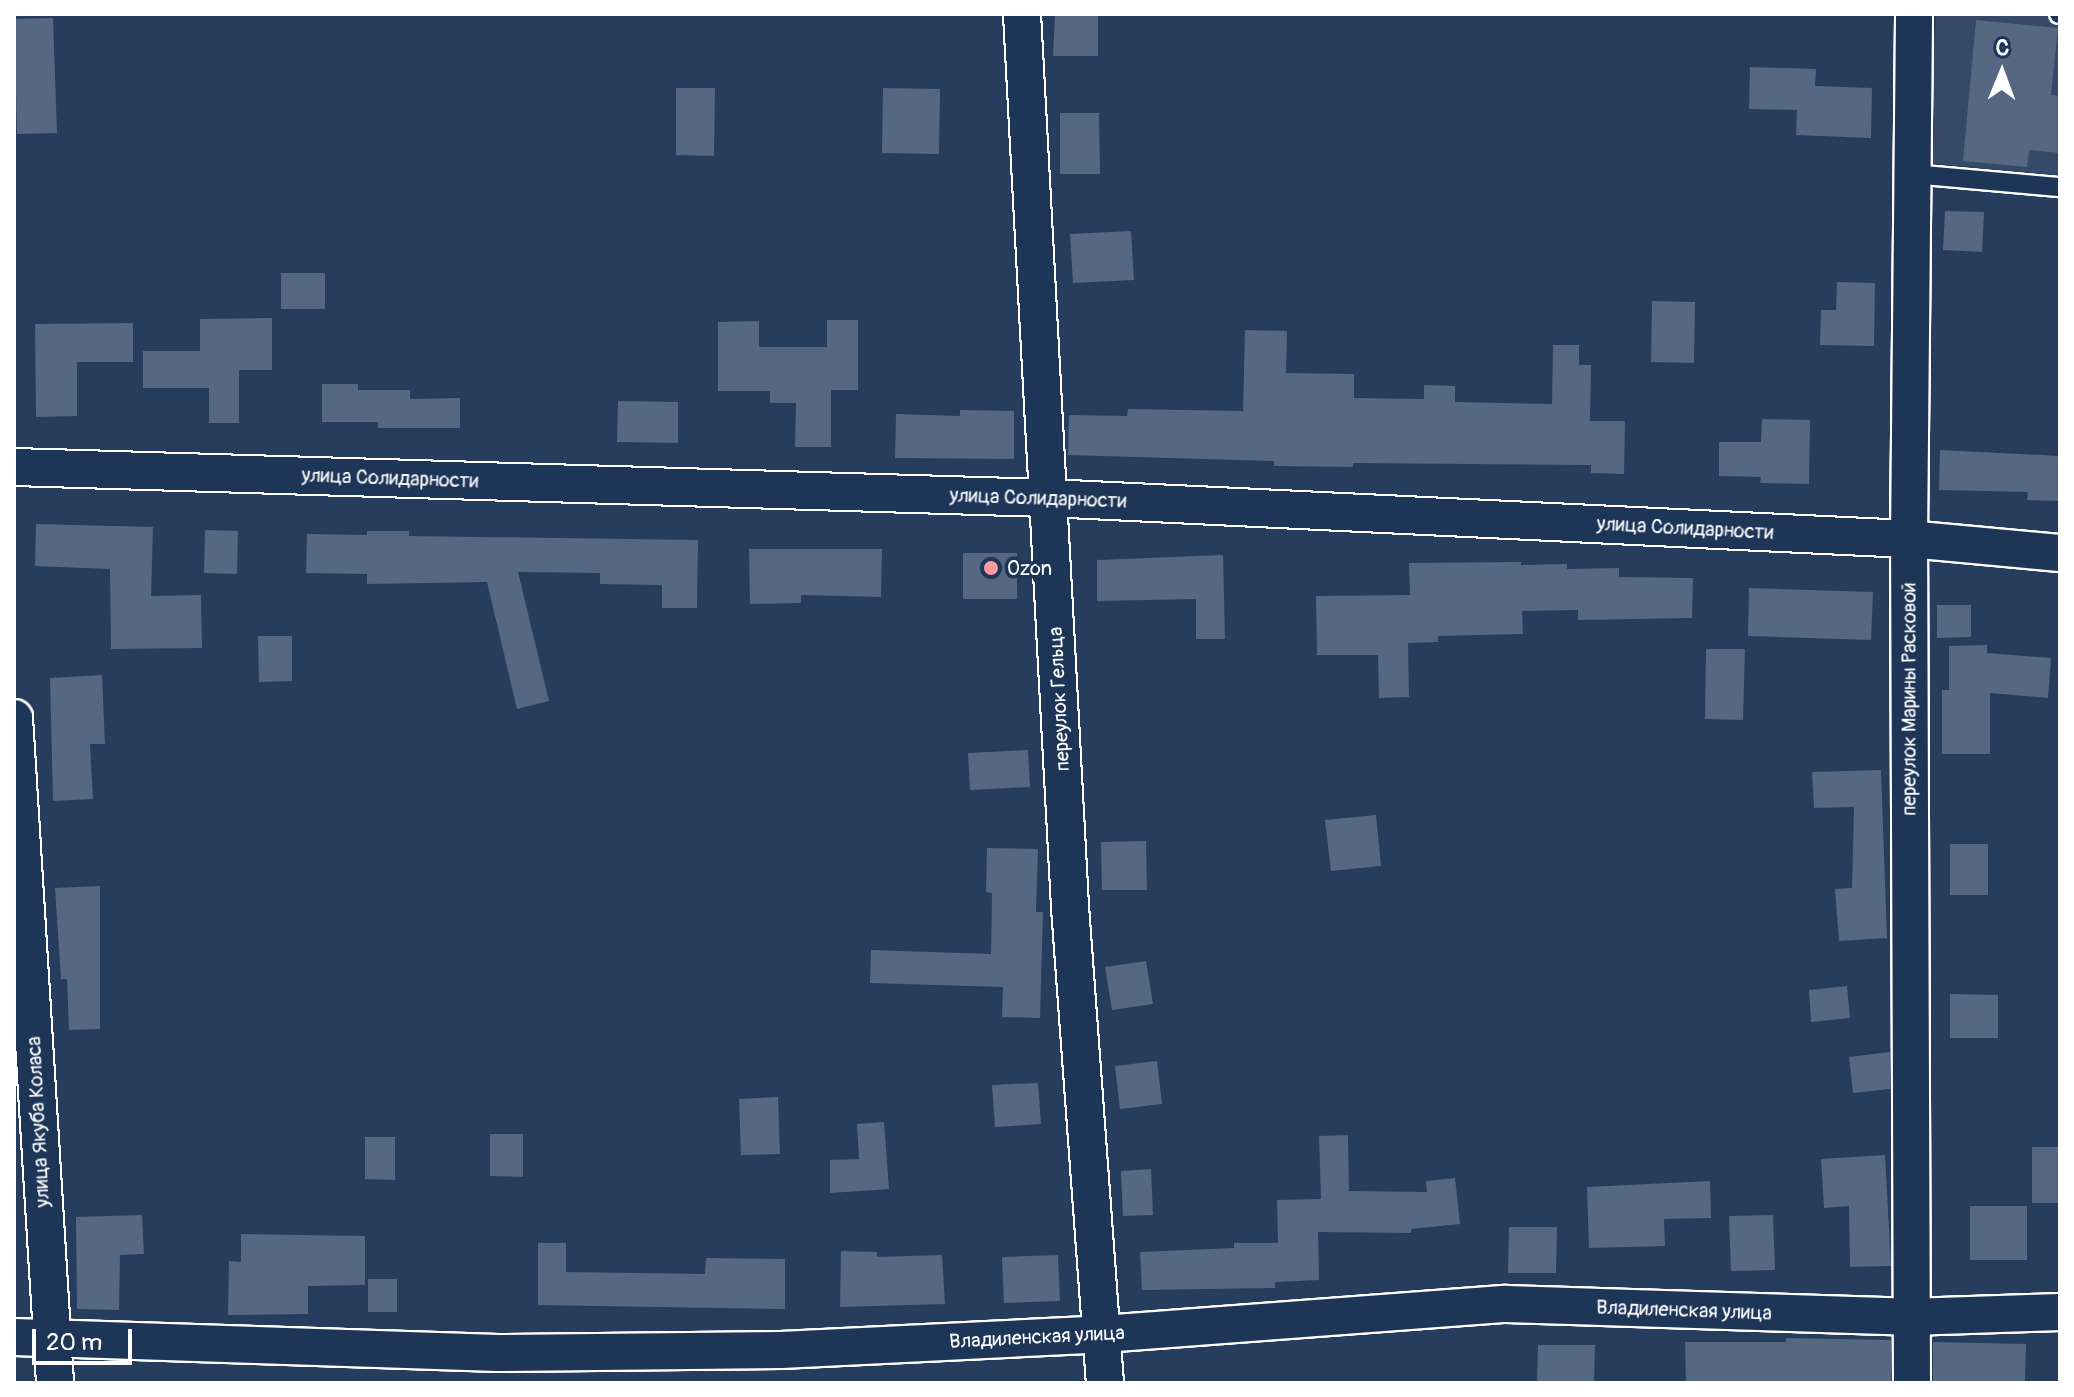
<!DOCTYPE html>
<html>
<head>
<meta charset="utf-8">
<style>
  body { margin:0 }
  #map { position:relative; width:2074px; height:1397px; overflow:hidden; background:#263d5e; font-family:Pangolin,sans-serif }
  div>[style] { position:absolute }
  .built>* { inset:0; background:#344a68 }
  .building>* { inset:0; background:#556781 }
  .roads { filter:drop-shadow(2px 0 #fff) drop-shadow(-2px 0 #fff) drop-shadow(0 2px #fff) drop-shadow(0 -2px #fff) }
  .lane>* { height:18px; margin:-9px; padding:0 9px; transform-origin:9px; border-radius:9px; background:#1d3557 }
  .street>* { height:36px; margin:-18px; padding:0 18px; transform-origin:18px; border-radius:18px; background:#1d3557 }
  .dots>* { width:22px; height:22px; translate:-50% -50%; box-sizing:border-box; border:4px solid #1d3557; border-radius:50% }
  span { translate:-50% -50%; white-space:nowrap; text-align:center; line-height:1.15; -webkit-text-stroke:7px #1d3557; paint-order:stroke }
  .street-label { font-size:20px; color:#fff }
  .poi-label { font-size:20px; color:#fff }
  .left { translate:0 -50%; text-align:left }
  .frame { position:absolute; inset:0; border:16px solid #fff; pointer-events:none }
  .north { position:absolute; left:1962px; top:32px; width:80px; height:80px; -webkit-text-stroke:6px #1d3557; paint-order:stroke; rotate:1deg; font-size:22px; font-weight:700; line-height:32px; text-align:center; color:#fff }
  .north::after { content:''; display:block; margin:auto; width:28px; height:36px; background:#fff; clip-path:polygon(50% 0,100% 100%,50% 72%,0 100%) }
  .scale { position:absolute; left:32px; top:1329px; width:100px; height:36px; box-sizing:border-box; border:4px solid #fff; border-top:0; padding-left:10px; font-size:24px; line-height:28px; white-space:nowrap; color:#fff; -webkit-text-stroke:6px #1d3557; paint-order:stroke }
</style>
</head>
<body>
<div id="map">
  <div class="built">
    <div style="clip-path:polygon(1936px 14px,2060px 14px,2060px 175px,1928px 163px)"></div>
  </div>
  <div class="building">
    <div style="clip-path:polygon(1055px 14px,1098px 14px,1098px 56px,1053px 56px)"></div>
    <div style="clip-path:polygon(53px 18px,57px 133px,17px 134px,14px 19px)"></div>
    <div style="clip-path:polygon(1976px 20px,2058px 28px,2051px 95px,2060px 96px,2060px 153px,2029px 150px,2027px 167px,1963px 161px)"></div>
    <div style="clip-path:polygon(1750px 67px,1816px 69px,1815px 86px,1872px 88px,1871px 138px,1796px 135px,1797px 110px,1749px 109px)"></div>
    <div style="clip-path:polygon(676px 88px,715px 88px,714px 156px,676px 155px)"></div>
    <div style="clip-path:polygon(883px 88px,940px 89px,939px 154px,882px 153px)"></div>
    <div style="clip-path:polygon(1060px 113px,1099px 113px,1100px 174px,1060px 174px)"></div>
    <div style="clip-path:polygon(1945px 211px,1984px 212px,1982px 252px,1943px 250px)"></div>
    <div style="clip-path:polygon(1131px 231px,1134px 280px,1073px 283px,1070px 234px)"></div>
    <div style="clip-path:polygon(281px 273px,325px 273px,325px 309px,281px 309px)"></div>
    <div style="clip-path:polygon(1837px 282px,1875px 283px,1874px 346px,1820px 345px,1821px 310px,1836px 310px)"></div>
    <div style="clip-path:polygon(1652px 301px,1695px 302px,1694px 363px,1651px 362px)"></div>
    <div style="clip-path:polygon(272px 318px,272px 370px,239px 370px,239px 423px,209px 423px,209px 388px,143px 388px,143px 351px,200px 351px,200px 319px)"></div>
    <div style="clip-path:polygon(827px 320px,858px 320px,858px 390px,831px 390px,831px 447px,795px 447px,796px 403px,770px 403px,770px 391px,718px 391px,718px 322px,759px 321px,759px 347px,827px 347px)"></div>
    <div style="clip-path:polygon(133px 323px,133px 362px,77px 362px,77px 416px,36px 417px,35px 324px)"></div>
    <div style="clip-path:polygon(1245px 330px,1287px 331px,1286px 373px,1354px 374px,1354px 398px,1424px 399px,1424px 385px,1455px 386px,1455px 402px,1552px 404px,1553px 345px,1579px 345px,1579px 365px,1591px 365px,1590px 421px,1625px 421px,1624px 474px,1591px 473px,1591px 465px,1353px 463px,1353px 467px,1274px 466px,1274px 461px,1068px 455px,1069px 415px,1127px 416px,1128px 409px,1243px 411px)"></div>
    <div style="clip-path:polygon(322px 384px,358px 384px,358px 390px,410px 390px,410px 399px,460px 398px,460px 428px,378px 428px,378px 422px,322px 422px)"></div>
    <div style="clip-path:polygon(618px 401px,678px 402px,678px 443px,617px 442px)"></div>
    <div style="clip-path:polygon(960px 410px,1014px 411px,1014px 459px,895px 458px,896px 414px,960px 416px)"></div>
    <div style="clip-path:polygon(1762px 419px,1810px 420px,1809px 484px,1760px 483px,1761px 477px,1719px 476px,1719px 442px,1761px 442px)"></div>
    <div style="clip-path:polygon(1940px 450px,2060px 456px,2059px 501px,2027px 500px,2028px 492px,1939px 490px)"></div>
    <div style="clip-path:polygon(36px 524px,153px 527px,151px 596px,201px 595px,202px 648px,111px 649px,110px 569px,35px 566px)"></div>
    <div style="clip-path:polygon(205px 530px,238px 531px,237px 574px,204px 573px)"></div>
    <div style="clip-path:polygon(367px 531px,409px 531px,409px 536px,698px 540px,697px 608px,662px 608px,662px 585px,600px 584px,600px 573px,518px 572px,549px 701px,517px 709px,487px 582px,367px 584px,367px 574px,306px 573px,307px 534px,367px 535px)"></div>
    <div style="clip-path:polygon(749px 549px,882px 549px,881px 597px,801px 595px,801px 603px,750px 604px)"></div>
    <div style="clip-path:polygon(963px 553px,1017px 553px,1017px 599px,963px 599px)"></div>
    <div style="clip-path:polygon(1223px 555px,1225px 639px,1196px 639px,1196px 599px,1097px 601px,1097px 560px)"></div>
    <div style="clip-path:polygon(1521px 562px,1521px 565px,1567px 564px,1567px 569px,1619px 568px,1619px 577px,1693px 578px,1692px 618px,1578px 620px,1578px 610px,1522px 611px,1523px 634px,1438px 636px,1438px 642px,1408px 643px,1409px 697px,1379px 698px,1378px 655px,1317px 655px,1316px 596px,1410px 595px,1409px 563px)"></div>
    <div style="clip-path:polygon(1749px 588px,1873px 592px,1871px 640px,1748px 636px)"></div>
    <div style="clip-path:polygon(1937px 605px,1971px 605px,1971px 637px,1937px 638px)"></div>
    <div style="clip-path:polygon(258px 636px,292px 636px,292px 681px,259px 682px)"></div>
    <div style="clip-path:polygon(1987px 645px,1987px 653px,2051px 658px,2048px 698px,1990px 693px,1990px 754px,1942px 754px,1942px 690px,1949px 690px,1949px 646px)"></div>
    <div style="clip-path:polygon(1706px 649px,1745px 649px,1743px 720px,1705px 719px)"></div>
    <div style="clip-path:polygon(102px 675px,105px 744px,90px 744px,93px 799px,53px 801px,50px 678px)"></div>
    <div style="clip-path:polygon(1028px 750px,1030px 787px,970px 790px,968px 753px)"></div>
    <div style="clip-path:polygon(1881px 770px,1887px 938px,1839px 941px,1835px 889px,1852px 888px,1854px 807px,1814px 808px,1812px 772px)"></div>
    <div style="clip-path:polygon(1376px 815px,1381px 866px,1331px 871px,1325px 820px)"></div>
    <div style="clip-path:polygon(1146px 841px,1147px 890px,1102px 890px,1101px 842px)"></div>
    <div style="clip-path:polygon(1950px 844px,1988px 844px,1988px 895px,1950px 895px)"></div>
    <div style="clip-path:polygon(987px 848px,1038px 849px,1036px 912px,1043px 912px,1040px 1018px,1002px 1017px,1003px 987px,870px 983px,871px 950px,991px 954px,992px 893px,986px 892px)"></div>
    <div style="clip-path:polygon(100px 886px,100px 1029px,69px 1030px,67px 979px,61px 979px,55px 888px)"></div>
    <div style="clip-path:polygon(1146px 961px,1153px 1004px,1112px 1010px,1105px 967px)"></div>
    <div style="clip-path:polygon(1847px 986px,1850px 1018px,1811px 1022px,1809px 990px)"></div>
    <div style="clip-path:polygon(1950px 994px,1998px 995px,1998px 1038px,1950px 1038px)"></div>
    <div style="clip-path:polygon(1890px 1052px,1890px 1089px,1853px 1093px,1849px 1057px)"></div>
    <div style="clip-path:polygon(1157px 1061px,1162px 1104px,1120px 1109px,1115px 1066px)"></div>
    <div style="clip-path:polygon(1038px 1083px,1041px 1124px,995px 1127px,992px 1085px)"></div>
    <div style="clip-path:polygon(778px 1097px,780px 1154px,741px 1155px,739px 1099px)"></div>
    <div style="clip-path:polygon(884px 1122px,889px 1189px,830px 1193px,830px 1160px,859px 1159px,857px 1124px)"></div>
    <div style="clip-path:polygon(490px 1134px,523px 1134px,523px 1177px,490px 1176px)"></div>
    <div style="clip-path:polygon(1348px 1135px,1349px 1191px,1427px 1192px,1426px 1181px,1455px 1178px,1460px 1224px,1411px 1229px,1411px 1233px,1318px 1232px,1319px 1280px,1275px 1282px,1275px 1288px,1142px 1290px,1140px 1252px,1234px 1248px,1234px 1243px,1278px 1243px,1277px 1200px,1321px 1199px,1319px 1136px)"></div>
    <div style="clip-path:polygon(365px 1137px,395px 1137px,395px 1180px,365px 1179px)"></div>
    <div style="clip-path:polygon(2032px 1147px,2060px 1147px,2060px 1203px,2032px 1203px)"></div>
    <div style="clip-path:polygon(1885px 1155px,1891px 1266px,1850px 1267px,1849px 1206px,1824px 1208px,1821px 1159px)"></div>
    <div style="clip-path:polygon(1151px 1169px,1153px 1215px,1123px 1216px,1121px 1171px)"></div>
    <div style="clip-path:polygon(1710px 1181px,1711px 1218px,1664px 1219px,1665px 1246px,1589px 1248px,1587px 1187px)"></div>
    <div style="clip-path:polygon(1970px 1206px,2027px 1206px,2027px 1260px,1970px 1260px)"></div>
    <div style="clip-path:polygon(142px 1215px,144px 1254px,120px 1255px,119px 1310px,77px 1309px,76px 1217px)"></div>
    <div style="clip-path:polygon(1773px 1215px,1775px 1270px,1731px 1271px,1729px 1216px)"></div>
    <div style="clip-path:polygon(1509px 1227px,1557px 1227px,1556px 1273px,1508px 1273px)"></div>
    <div style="clip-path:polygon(241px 1234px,365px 1236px,365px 1285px,308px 1286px,308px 1314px,228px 1315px,229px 1261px,241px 1262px)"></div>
    <div style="clip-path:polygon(538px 1243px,566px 1243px,566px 1272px,705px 1274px,706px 1258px,785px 1259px,785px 1309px,538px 1305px)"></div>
    <div style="clip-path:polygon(841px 1251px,877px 1252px,877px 1257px,942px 1255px,945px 1304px,840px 1307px)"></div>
    <div style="clip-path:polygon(1058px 1255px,1060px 1301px,1004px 1303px,1002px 1257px)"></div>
    <div style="clip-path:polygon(368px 1279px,397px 1279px,397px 1312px,368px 1312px)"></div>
    <div style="clip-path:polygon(1786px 1338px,1891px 1340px,1891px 1381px,1686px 1382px,1685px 1342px,1786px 1342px)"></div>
    <div style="clip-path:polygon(1933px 1342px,2026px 1344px,2025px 1383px,1933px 1381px)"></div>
    <div style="clip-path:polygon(1538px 1345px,1595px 1345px,1594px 1383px,1537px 1383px)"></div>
  </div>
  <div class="roads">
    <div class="lane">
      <div style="left:2059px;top:14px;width:1px"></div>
      <div style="left:1913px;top:174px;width:148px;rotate:5.1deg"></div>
    </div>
    <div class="street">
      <div style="left:1022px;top:14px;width:894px;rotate:86.92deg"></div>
      <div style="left:1070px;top:907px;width:477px;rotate:85.8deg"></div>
      <div style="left:14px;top:467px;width:1034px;rotate:1.72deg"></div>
      <div style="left:1048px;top:498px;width:862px;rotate:2.73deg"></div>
      <div style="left:1909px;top:539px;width:152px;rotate:5.3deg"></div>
      <div style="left:14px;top:718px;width:666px;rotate:86.47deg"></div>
      <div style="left:14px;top:1337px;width:484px;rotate:1.9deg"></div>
      <div style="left:498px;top:1353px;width:283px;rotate:-0.6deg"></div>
      <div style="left:781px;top:1350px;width:322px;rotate:-2.8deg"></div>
      <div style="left:1103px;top:1334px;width:404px;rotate:-4.3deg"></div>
      <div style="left:1506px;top:1304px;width:403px;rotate:1.8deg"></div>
      <div style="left:1909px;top:1317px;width:151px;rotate:-1.9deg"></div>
      <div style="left:1912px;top:1383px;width:844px;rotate:-90.2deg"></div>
      <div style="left:1909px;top:539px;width:525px;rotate:-89.45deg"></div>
    </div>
  </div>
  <div class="dots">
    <div style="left:991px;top:568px;background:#ff9aa2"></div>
  </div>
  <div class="street-label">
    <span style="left:390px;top:478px;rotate:2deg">улица Солидарности</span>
    <span style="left:1038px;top:498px;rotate:2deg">улица Солидарности</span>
    <span style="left:1685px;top:528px;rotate:3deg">улица Солидарности</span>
    <span style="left:1059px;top:699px;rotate:-93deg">переулок Гельца</span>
    <span style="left:1909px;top:699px;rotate:-90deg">переулок Марины Расковой</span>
    <span style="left:38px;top:1122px;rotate:-93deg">улица Якуба Коласа</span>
    <span style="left:1684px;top:1310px;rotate:2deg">Владиленская улица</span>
    <span style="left:1037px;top:1337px;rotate:-3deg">Владиленская улица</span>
  </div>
  <div class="poi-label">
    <span class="left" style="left:1007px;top:568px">Ozon</span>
  </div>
  <div class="frame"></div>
  <div class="north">С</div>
  <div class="scale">20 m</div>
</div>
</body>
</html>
